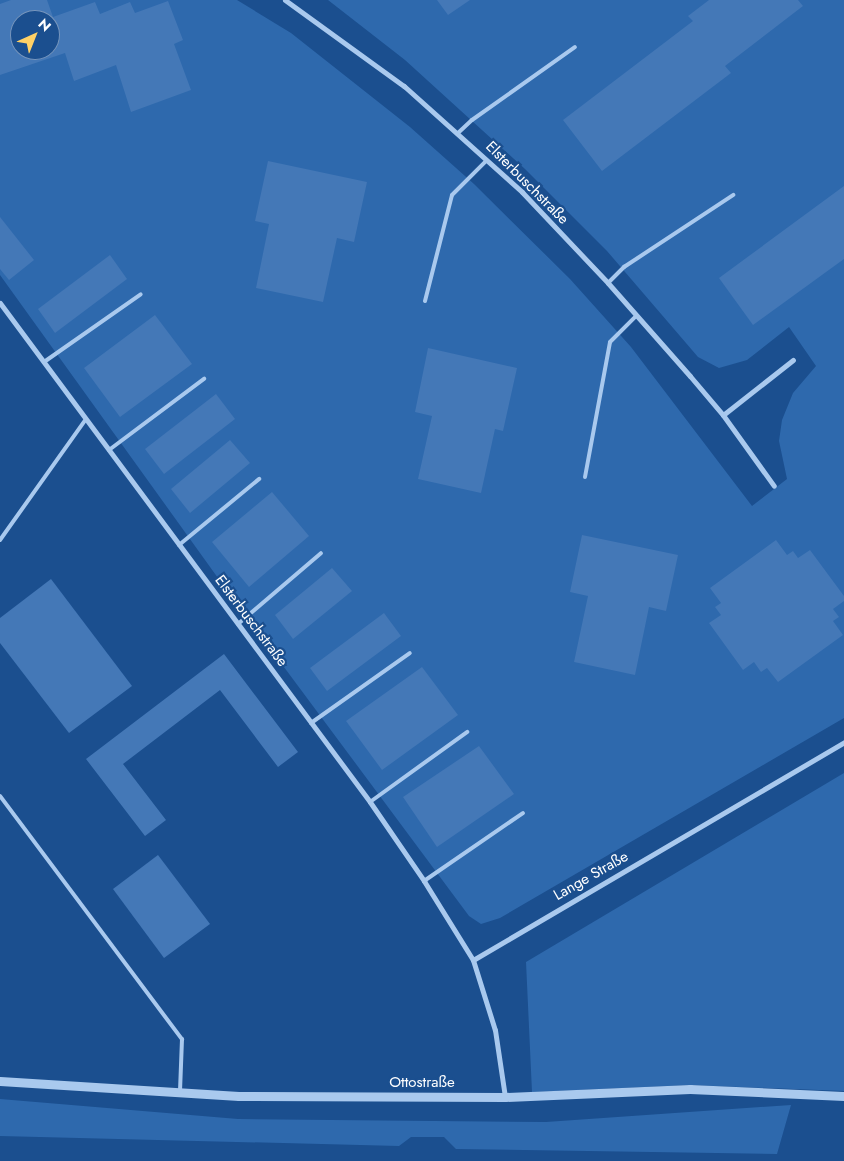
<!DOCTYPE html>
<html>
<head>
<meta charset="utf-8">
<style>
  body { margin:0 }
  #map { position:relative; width:844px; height:1161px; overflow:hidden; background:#1b4f8f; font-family:Jost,sans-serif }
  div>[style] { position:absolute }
  .green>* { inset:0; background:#2e69ad }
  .building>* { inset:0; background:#4478b7 }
  .service>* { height:4px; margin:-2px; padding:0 2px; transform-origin:2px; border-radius:2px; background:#a9c9ee }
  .minor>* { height:5px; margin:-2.5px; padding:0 2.5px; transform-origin:2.5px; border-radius:2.5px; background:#a9c9ee }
  .tertiary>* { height:9px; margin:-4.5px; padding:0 4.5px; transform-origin:4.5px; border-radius:4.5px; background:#a9c9ee }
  span { translate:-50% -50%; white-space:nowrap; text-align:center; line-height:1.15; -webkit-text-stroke:4.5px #1b4f8f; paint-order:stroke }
  .street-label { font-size:15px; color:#fff }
  .north { position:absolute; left:10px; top:10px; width:50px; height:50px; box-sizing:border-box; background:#1b4f8f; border:1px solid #7695bc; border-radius:50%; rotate:44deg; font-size:14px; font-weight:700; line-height:20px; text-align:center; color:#fff }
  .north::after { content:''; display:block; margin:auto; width:18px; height:22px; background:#ffd166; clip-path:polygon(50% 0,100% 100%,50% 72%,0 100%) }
</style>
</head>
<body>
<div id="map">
  <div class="green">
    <div style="clip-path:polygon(evenodd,0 0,237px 0,291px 33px,410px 127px,474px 184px,570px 279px,631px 347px,752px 506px,787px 479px,779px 441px,782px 420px,793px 393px,816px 366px,789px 327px,747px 360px,719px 368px,698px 357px,607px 251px,525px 169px,405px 60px,328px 0,844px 0,844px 718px,500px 918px,481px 924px,469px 916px,223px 585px,0 275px,0 0,20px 20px,50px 20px,50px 50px,20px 50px,20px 20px)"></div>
    <div style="clip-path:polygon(844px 773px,844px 1091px,690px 1085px,532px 1092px,526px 962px)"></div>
    <div style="clip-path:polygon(0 1099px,238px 1119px,546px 1122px,791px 1105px,777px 1154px,456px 1149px,444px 1137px,411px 1137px,399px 1146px,0 1136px)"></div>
  </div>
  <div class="building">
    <div style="clip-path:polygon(evenodd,11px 0,47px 0,53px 17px,95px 2px,100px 14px,130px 2px,135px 13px,168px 1px,183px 40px,174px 44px,191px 90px,131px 112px,116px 65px,74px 81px,65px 53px,0 75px,0 4px,11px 0,20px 20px,50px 20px,50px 50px,20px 50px,20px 20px)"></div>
    <div style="clip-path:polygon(437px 0,470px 0,448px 15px)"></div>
    <div style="clip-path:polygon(709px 0,798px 0,803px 6px,725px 66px,731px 73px,602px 171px,563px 120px,693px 21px,688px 16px)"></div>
    <div style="clip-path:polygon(268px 161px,367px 182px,354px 242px,337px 238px,323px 302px,256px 288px,269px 224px,255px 221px)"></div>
    <div style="clip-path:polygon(844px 186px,844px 259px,753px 325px,719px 278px)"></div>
    <div style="clip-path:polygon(0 217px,34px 260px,9px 280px,0 269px)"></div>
    <div style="clip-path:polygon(110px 255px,127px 279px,55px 333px,38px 309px)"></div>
    <div style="clip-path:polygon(155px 315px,192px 364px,120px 417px,84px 368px)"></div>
    <div style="clip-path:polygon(428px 348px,517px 368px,503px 431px,495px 429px,481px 493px,418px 479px,432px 416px,415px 412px)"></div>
    <div style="clip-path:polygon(216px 394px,235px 419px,164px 474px,145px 449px)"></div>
    <div style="clip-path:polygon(230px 440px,250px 463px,190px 513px,171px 489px)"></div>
    <div style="clip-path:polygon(272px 492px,309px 536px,249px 587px,212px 542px)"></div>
    <div style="clip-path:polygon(582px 535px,678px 555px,666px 611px,649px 607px,635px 675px,574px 662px,588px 596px,570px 592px)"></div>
    <div style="clip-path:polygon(776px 540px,787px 555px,793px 551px,798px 558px,810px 550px,844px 596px,844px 601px,833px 609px,839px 617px,833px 621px,843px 635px,778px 682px,767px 668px,761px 672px,754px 662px,743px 670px,709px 623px,721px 615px,715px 607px,721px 603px,710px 588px)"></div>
    <div style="clip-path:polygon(332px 568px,352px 591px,293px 639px,275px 615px)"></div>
    <div style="clip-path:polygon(51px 579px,132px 686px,69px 733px,0 643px,0 618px)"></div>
    <div style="clip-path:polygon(384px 613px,401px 636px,327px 691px,310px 668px)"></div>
    <div style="clip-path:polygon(224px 654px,298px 752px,278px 767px,220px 690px,123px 764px,166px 820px,145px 836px,86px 759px)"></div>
    <div style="clip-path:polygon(422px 667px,458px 715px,382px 770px,346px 721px)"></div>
    <div style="clip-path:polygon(479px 746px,514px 794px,437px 847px,403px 797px)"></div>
    <div style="clip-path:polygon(158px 855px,210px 924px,164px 958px,113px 889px)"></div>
  </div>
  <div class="service">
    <div style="left:458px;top:133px;width:19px;rotate:-43deg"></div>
    <div style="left:472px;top:120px;width:126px;rotate:-35.3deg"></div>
    <div style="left:608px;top:283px;width:23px;rotate:-45deg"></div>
    <div style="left:624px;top:267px;width:131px;rotate:-33.4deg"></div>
    <div style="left:425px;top:301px;width:109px;rotate:-75.7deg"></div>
    <div style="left:452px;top:195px;width:49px;rotate:-45deg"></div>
    <div style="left:44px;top:362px;width:118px;rotate:-35deg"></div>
    <div style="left:109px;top:450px;width:119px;rotate:-36.8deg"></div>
    <div style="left:585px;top:477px;width:137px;rotate:-79.5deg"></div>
    <div style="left:610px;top:342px;width:37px;rotate:-45deg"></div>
    <div style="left:0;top:540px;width:148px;rotate:-54.6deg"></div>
    <div style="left:179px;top:545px;width:104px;rotate:-39.5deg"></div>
    <div style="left:238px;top:624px;width:109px;rotate:-40.5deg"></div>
    <div style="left:311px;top:723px;width:121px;rotate:-35.3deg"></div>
    <div style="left:0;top:796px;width:304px;rotate:53.2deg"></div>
    <div style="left:182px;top:1039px;width:52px;rotate:92.2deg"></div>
    <div style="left:370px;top:802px;width:120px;rotate:-35.8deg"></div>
    <div style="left:424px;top:881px;width:120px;rotate:-34.5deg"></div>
  </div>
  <div class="minor">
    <div style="left:285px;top:0;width:147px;rotate:35.9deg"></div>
    <div style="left:404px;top:86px;width:159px;rotate:41.9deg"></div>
    <div style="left:522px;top:192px;width:125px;rotate:46.6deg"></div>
    <div style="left:608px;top:283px;width:124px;rotate:48.6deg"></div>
    <div style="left:690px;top:376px;width:51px;rotate:49.8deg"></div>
    <div style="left:723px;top:415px;width:87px;rotate:54.3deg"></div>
    <div style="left:0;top:303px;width:621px;rotate:53.44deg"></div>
    <div style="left:370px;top:802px;width:96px;rotate:55.6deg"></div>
    <div style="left:424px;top:881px;width:93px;rotate:58.2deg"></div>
    <div style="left:473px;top:960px;width:73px;rotate:72.6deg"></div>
    <div style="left:495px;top:1030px;width:68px;rotate:81.5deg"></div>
    <div style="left:723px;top:415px;width:89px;rotate:-38.2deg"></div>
    <div style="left:473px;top:960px;width:430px;rotate:-30.4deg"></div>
  </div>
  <div class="tertiary">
    <div style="left:0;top:1081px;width:239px;rotate:3.6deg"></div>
    <div style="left:239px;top:1096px;width:266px;rotate:0.2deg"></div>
    <div style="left:505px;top:1097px;width:185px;rotate:-2.5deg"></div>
    <div style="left:690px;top:1089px;width:154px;rotate:2.6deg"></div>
  </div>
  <div class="street-label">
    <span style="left:527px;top:183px;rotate:45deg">Elsterbuschstraße</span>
    <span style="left:251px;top:621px;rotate:53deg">Elsterbuschstraße</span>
    <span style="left:591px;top:876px;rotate:-30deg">Lange Straße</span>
    <span style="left:422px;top:1083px">Ottostraße</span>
  </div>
  <div class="north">N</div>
</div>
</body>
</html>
